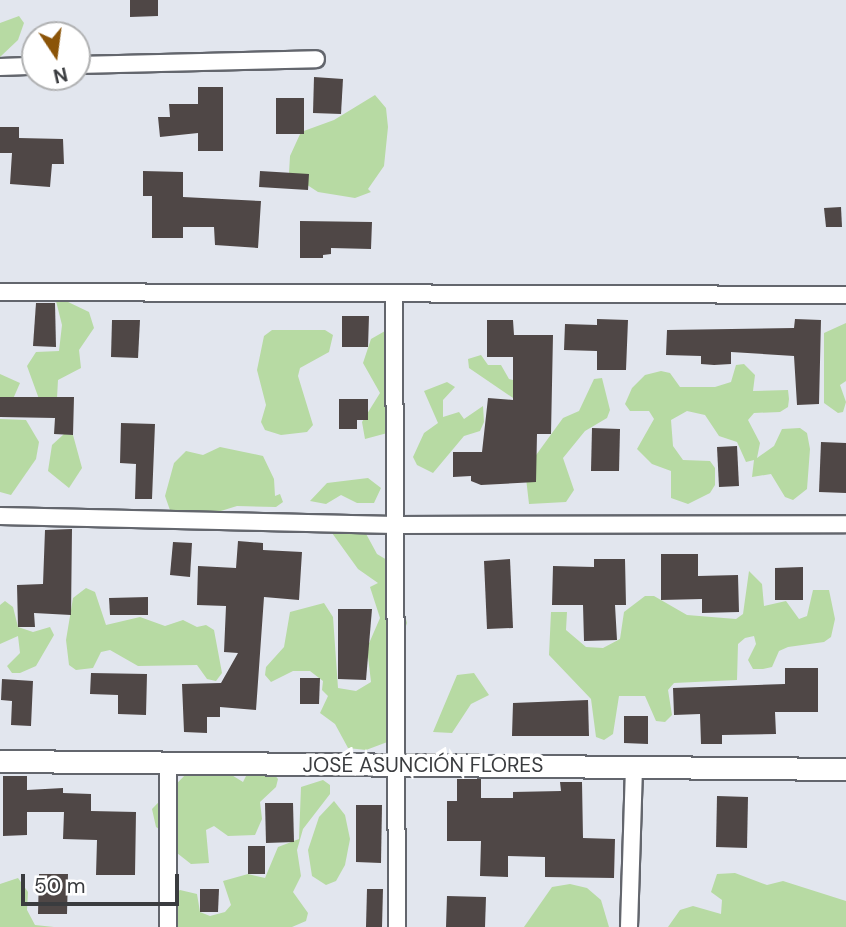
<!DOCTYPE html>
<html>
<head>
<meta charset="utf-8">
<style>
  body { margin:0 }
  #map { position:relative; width:846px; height:927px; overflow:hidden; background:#e2e6ee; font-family:"DM Sans",sans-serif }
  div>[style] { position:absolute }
  .green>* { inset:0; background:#b7daa3 }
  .building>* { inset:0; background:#4f4746 }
  .roads { filter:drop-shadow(2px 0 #63666d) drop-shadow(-2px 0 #63666d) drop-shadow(0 2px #63666d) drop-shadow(0 -2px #63666d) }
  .minor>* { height:16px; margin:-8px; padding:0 8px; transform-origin:8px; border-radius:8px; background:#fff }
  .tertiary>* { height:21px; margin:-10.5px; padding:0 10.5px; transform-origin:10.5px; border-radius:10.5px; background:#fff }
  span { translate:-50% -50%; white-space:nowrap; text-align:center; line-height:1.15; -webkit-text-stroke:7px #fff; paint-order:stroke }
  .street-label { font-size:21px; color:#3a3c3f }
  .north { position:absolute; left:21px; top:21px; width:70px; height:70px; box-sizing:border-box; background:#fff; border:2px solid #b0b1b2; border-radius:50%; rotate:167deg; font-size:19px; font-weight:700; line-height:28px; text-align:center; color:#3a3c3f }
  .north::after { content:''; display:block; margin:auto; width:24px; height:32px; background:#8b5408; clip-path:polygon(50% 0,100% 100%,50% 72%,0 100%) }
  .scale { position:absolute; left:21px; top:874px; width:158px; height:32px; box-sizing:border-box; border:4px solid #3a3c3f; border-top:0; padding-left:9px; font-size:21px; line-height:24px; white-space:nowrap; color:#3a3c3f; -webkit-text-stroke:5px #fff; paint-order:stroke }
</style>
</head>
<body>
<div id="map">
  <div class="green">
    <div style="clip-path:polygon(19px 16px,24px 23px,18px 40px,0 57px,0 23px)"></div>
    <div style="clip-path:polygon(375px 95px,386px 108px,388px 127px,384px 166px,368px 189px,371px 192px,355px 198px,318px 192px,289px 173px,290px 156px,301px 132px,334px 120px)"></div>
    <div style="clip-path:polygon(56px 301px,66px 301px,89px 312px,94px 328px,79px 350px,81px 368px,58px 380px,57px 398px,39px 399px,27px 366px,36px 352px,59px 351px,62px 325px)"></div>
    <div style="clip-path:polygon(846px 323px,846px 381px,840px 385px,846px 402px,843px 412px,838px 413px,824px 403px,824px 333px)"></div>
    <div style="clip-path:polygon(272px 330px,325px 330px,333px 335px,329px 352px,300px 368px,298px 376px,313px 425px,307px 432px,281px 435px,265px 430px,261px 422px,266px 405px,257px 370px,264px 336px)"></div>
    <div style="clip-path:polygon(385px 331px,392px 337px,385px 387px,391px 392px,391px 432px,365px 439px,362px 422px,380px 393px,363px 363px,371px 339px)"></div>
    <div style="clip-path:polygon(481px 355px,488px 365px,501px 365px,509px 379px,517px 381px,516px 400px,469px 368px,468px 359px)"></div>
    <div style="clip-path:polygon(744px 364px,755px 375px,753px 391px,788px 390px,789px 399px,788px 407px,780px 412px,754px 413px,748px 420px,760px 443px,757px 458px,774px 446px,782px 429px,800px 428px,807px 433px,810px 449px,807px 489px,793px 500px,785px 497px,771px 474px,752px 477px,754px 460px,746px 462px,737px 442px,719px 436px,705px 415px,687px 411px,671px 420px,673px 446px,683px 460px,710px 461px,715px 468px,715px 485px,710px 493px,688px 504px,671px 498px,671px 471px,652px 464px,637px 449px,654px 419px,649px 411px,630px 411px,625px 404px,632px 388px,645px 375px,661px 371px,670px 373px,680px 387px,715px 387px,731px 382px,736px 365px)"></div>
    <div style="clip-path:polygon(0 374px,20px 383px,13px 399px,0 398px)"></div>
    <div style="clip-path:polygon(602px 378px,610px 410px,607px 418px,585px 431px,563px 458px,574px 490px,566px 502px,529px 504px,526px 478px,531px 462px,563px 418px,579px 411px,594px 379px)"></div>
    <div style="clip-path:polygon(447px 382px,455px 387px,443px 400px,443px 417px,459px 412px,464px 419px,483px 406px,484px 422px,480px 431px,464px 436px,433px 473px,417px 465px,413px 457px,424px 433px,438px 423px,424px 391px)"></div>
    <div style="clip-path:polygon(0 419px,26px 420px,39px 442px,36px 459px,11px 495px,0 492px)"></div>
    <div style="clip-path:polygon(64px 434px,73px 435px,82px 468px,69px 488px,48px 471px,52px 445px)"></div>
    <div style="clip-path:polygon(220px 447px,263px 456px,274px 479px,275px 496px,280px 494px,283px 502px,276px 507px,237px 506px,195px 519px,171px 513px,165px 496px,174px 463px,186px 451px,203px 455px)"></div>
    <div style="clip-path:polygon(368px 478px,381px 488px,374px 503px,357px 503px,341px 495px,326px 504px,310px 501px,327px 483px)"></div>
    <div style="clip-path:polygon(343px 525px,364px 530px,377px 554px,392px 563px,407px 623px,401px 640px,405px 675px,390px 741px,366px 750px,348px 748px,335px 724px,320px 713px,328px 696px,322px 690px,323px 681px,310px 671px,293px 671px,271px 682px,265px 675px,266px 667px,284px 647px,290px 612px,324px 603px,333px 617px,338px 688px,356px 691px,371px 682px,367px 648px,380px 618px,370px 587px,378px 583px,358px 569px,332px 533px)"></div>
    <div style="clip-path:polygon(749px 571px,762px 584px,764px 606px,786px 601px,799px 619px,807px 616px,813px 590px,829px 590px,835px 619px,831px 637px,824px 642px,788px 647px,779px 651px,772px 667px,763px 669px,753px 669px,748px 660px,756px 644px,754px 636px,745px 638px,738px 644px,737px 680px,674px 683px,668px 690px,672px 715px,665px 722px,656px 721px,645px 696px,619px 696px,613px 734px,604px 740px,596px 737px,591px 699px,549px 655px,551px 612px,567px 612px,566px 630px,586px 647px,603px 648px,620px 639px,624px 612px,645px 596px,654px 596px,687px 615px,736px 619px,743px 614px)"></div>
    <div style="clip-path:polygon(86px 588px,95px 592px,106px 625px,140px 617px,165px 626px,183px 620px,197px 627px,206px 625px,214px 630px,222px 673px,216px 681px,207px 679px,197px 665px,138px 666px,110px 650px,101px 652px,93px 668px,76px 670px,69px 665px,66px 640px,73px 598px)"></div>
    <div style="clip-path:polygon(5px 601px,13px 607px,18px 627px,33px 632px,50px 627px,54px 635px,36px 666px,20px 673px,12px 673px,7px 666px,20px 653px,18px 636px,0 644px,0 605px)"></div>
    <div style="clip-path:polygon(474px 673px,489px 695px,471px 704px,452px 733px,433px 732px,457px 675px)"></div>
    <div style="clip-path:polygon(222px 769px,243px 782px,247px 774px,272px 772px,278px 779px,276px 787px,260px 802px,262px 819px,255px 835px,228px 836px,214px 826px,206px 830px,209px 863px,191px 864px,177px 853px,171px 837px,156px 827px,152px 809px,188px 772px)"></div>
    <div style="clip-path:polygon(323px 780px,330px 785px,330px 794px,303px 829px,297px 850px,301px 876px,293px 892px,308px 913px,306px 921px,292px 927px,171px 927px,172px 895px,180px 890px,197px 894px,200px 912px,210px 916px,225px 912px,231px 905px,223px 881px,248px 874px,265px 878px,278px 847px,299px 839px,301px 787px)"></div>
    <div style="clip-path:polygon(334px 801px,345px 815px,350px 839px,345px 865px,336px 881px,326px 885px,312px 876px,308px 850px,319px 817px)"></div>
    <div style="clip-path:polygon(735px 873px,767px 885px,783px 881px,846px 901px,846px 927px,668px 927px,680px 910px,693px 906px,721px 914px,722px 900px,711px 892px,717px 874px)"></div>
    <div style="clip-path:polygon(18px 878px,28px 892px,27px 910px,35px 925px,54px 927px,0 927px,0 884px)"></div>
    <div style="clip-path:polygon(570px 884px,587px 888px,601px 900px,609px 927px,524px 927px,552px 887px)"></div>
  </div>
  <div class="building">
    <div style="clip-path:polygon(130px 0,158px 0,158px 16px,130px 17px)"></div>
    <div style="clip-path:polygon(314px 77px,343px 79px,341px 114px,313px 113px)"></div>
    <div style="clip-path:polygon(198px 87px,223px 87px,223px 151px,198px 151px,198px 133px,160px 137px,158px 117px,170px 117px,169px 104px,198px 104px)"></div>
    <div style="clip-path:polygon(276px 98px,304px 98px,304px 134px,276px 134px)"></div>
    <div style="clip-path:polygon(0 127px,19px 127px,19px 138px,63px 139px,64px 164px,52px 164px,50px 187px,10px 184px,12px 153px,0 153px)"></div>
    <div style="clip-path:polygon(143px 171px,183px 172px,183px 197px,261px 201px,258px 248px,215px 245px,214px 227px,183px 227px,183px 238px,152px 238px,152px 196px,143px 196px)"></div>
    <div style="clip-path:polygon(260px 171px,309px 174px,308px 190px,259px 187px)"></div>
    <div style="clip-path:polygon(841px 207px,842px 227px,826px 227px,824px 208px)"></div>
    <div style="clip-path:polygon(300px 221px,372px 222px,371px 249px,331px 248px,331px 254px,323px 255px,323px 258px,300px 258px)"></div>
    <div style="clip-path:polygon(36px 303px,55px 303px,56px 347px,33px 346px)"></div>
    <div style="clip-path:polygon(342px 316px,369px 316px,368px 347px,342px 347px)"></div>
    <div style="clip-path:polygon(597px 319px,628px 320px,626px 370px,597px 370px,597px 351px,564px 350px,565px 324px,597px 325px)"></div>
    <div style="clip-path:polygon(795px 319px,821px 320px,819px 404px,797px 405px,794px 356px,731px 352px,731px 364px,714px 365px,701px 364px,701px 356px,666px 355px,667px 330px,794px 328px)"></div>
    <div style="clip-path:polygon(112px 320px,140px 320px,138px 358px,111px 357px)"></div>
    <div style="clip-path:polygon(487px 320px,513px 320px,514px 335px,553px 335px,551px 434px,537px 434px,536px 482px,481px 485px,471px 481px,471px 476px,453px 477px,453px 452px,482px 452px,488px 398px,513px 400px,513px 357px,487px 357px)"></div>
    <div style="clip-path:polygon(0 397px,74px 397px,73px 435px,54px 434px,55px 418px,0 417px)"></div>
    <div style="clip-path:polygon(339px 399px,368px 399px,368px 420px,357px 420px,357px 429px,339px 429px)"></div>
    <div style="clip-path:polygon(121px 423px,155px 424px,152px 499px,135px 499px,136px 464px,120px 463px)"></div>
    <div style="clip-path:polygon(592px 428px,620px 429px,619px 471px,591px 471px)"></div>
    <div style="clip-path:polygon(821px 442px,846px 443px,846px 493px,819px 492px)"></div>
    <div style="clip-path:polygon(737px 446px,739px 486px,719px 487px,717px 447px)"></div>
    <div style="clip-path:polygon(72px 529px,71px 615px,34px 613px,35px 627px,18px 627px,17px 585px,43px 584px,45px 530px)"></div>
    <div style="clip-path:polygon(238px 541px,263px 543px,263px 550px,302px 552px,299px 600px,264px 597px,256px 710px,220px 707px,220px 717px,207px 717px,207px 733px,184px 732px,182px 684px,221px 683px,238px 653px,224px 652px,226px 606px,197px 605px,198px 566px,236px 568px)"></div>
    <div style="clip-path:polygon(173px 542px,192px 543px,190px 577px,170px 575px)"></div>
    <div style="clip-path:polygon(661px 554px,698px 554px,698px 576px,738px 575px,739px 612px,702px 613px,702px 599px,661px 600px)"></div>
    <div style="clip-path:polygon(510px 559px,513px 628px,487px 629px,484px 561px)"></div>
    <div style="clip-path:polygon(594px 559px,625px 559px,626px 605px,615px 605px,617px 640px,584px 641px,583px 605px,552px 605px,553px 566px,594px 567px)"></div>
    <div style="clip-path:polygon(803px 567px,803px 600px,775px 600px,775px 568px)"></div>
    <div style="clip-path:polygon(148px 597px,148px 615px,110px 615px,109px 598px)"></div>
    <div style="clip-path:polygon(338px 609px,372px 609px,366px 680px,338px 679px)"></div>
    <div style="clip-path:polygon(785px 668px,818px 668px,818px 712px,775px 712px,776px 734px,722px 735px,722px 744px,701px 744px,700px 714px,674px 715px,673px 688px,785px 684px)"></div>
    <div style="clip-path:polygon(91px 673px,147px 674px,146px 715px,118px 714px,118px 695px,90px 694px)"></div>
    <div style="clip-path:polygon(300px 678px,320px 678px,319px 704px,300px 704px)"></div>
    <div style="clip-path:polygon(2px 679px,33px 681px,31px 726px,11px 725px,12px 701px,1px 700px)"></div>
    <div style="clip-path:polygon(588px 700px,589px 736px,512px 736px,513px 703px)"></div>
    <div style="clip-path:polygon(624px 716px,648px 716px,648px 744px,624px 743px)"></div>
    <div style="clip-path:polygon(3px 776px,27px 776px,27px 790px,63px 788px,63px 793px,91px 794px,91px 811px,136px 812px,135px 875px,96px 875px,97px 840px,63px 839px,64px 812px,27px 812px,27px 835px,3px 836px)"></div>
    <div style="clip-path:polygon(457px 779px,481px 779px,481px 798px,513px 798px,513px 792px,561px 791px,560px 782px,582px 782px,583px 838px,615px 839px,614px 878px,545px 877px,545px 857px,508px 856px,508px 877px,480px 876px,481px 841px,447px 841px,447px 801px,457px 801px)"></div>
    <div style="clip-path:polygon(717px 796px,748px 797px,747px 848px,716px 847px)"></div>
    <div style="clip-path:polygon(265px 803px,293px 803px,294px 842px,266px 843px)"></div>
    <div style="clip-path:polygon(356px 805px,382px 805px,381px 863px,356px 862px)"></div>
    <div style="clip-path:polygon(248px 846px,265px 846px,265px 874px,248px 874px)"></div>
    <div style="clip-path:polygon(39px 874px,68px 874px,67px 914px,38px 914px)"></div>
    <div style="clip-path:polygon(200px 889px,219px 889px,218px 912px,200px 912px)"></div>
    <div style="clip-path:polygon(367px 889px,383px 889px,382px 927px,366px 927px)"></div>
    <div style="clip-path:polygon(447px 896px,486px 897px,485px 927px,446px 927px)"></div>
  </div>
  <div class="roads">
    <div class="minor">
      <div style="left:77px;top:65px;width:239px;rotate:-1.4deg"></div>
      <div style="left:0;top:67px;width:35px;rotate:-2deg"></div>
      <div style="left:0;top:292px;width:846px;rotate:0.2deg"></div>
      <div style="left:394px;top:296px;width:631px;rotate:89.73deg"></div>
      <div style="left:0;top:516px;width:395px;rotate:1.3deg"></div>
      <div style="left:395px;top:525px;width:451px;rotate:-0.1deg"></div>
      <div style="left:168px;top:763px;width:164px;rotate:90deg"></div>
      <div style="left:629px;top:927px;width:160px;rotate:-88.2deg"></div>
    </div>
    <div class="tertiary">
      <div style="left:0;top:761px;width:846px;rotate:0.54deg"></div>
    </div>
  </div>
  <div class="street-label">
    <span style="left:423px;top:765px">JOSÉ ASUNCIÓN FLORES</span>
  </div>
  <div class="north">N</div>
  <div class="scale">50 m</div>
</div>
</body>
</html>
